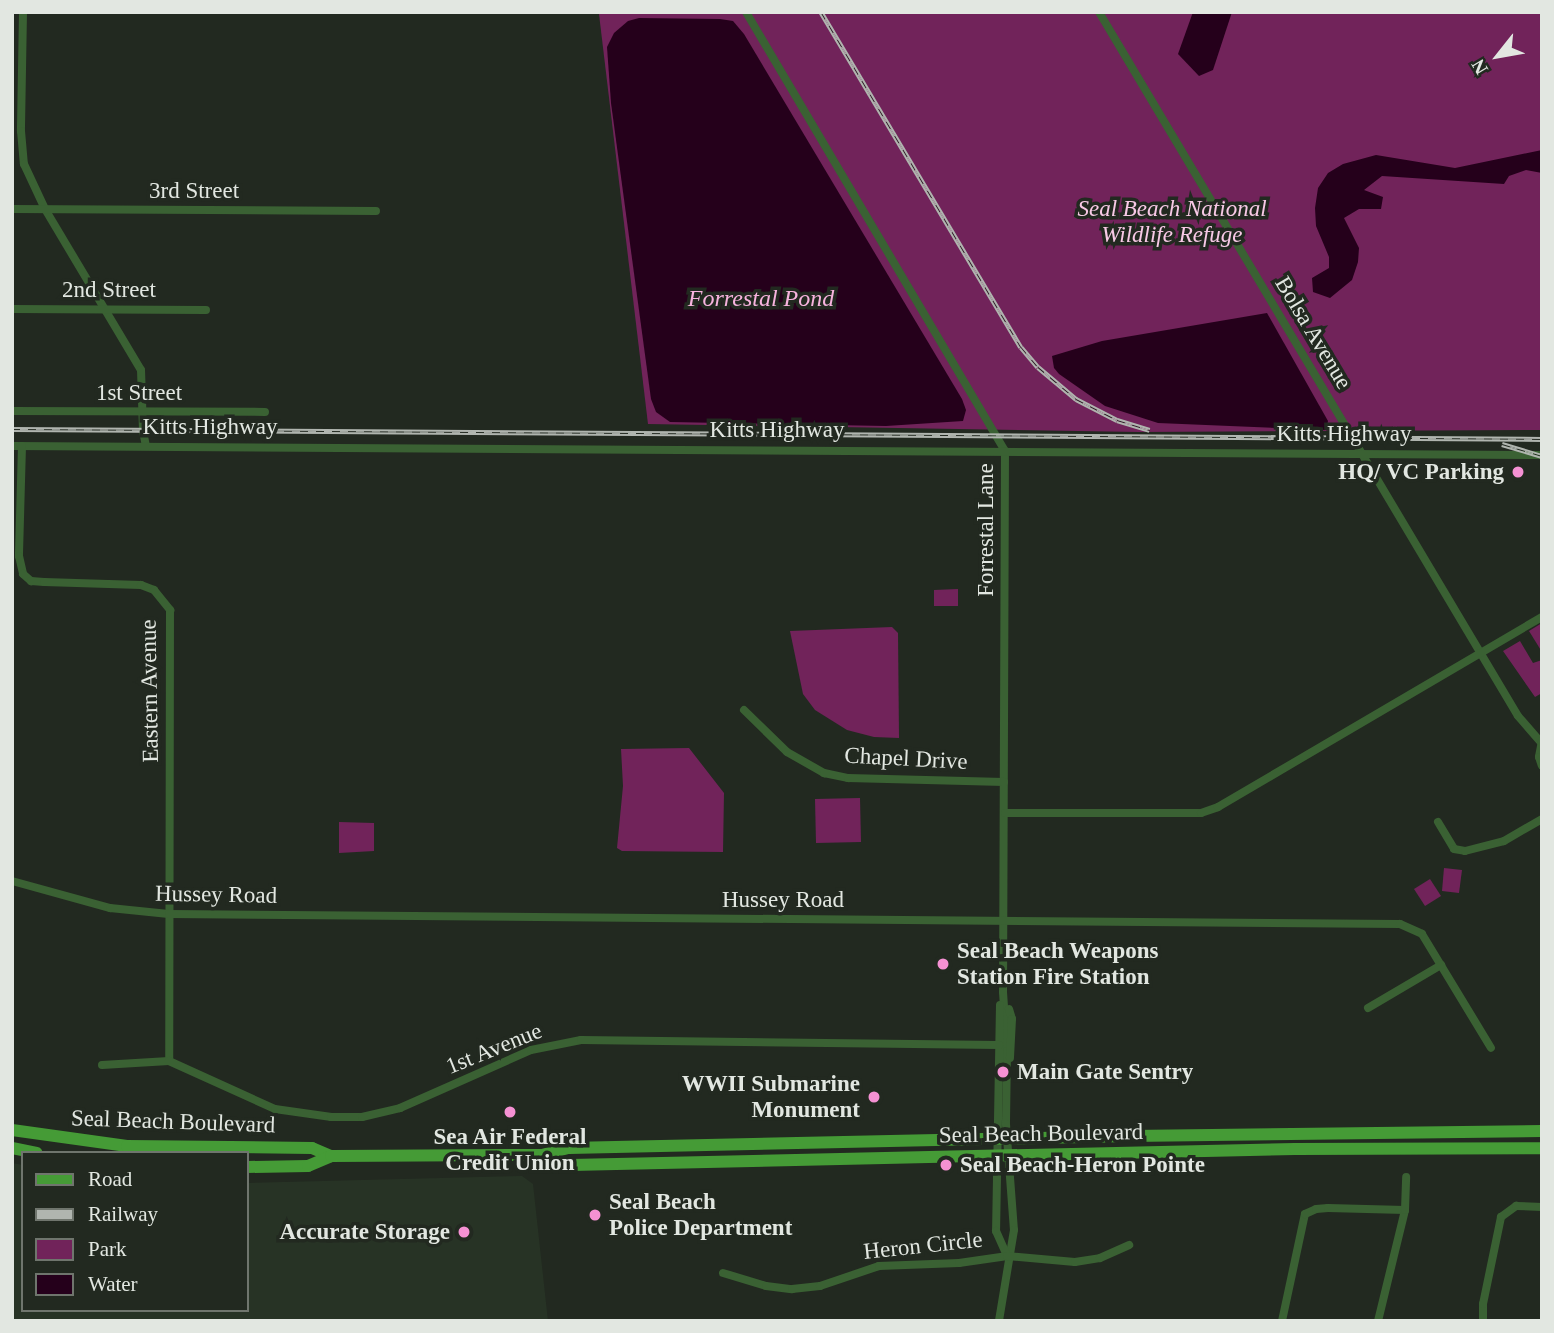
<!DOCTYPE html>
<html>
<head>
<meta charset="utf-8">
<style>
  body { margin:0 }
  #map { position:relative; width:1554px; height:1333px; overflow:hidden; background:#222920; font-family:Georgia,serif }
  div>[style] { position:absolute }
  .built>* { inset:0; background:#273325 }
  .green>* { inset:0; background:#71235a }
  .water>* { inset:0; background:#25001b }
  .minor>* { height:8px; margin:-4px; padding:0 4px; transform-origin:4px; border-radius:4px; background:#3a6133 }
  .primary>* { height:12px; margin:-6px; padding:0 6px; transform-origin:6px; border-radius:6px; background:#459b36 }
  .rail>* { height:5px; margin-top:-2.5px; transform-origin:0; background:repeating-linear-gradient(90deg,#222920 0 8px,#b0b5af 0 16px); box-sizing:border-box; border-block:2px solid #b0b5af }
  .dots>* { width:19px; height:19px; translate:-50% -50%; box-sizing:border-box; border:4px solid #222920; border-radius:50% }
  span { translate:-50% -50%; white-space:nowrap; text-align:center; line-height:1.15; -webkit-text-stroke:7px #222920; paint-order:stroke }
  .street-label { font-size:23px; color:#e2e7e1 }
  .park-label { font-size:23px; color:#f8c9e6; font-style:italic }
  .poi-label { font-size:23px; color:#e2e7e1; font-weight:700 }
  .right { translate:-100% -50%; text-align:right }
  .left { translate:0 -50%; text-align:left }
  .water-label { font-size:24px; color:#f7b3de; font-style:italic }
  .frame { position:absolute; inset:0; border:14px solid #e2e7e1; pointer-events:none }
  .legend { position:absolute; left:21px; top:1151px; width:228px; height:161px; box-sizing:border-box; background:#222920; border:2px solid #6f756d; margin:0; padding:9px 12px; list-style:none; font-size:21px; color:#e2e7e1 }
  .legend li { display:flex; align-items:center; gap:14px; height:35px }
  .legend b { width:35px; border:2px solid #6f756d }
  .north { position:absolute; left:1463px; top:21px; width:70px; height:70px; -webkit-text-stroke:5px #222920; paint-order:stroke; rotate:239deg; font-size:19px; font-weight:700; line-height:28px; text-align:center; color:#e2e7e1 }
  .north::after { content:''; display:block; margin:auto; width:24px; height:32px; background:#e2e7e1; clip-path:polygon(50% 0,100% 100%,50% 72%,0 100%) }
</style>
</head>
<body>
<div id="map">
  <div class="built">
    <div style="clip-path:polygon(12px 1163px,23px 1165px,23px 1310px,247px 1310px,247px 1183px,522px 1176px,533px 1184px,548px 1321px,12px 1321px)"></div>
  </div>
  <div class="green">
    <div style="clip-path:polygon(755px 12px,1542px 12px,1542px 430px,1139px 432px,648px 424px,599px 14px)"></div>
    <div style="clip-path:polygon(958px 589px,958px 606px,934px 606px,934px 590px)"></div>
    <div style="clip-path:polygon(1542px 623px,1542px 652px,1529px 631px)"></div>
    <div style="clip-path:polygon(892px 627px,898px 633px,899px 738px,874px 737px,847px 730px,815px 710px,803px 694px,790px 631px)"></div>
    <div style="clip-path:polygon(1520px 641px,1533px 663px,1542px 660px,1542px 693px,1535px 697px,1503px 651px)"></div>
    <div style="clip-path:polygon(689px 748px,724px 793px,723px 852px,622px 851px,617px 848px,623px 786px,621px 749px)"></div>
    <div style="clip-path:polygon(860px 798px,861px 842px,816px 843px,815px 799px)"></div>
    <div style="clip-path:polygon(339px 822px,374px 823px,374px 851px,339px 853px)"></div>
    <div style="clip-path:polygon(1444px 868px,1462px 870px,1459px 893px,1442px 891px)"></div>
    <div style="clip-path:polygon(1430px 879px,1441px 896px,1425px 906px,1414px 889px)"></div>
  </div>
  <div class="water">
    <div style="clip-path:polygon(1193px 12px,1232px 12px,1213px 70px,1199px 76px,1178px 54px)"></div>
    <div style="clip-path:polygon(639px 18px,720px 19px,733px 21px,744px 34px,962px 399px,966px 410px,963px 421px,886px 426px,670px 422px,656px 412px,651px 399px,611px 103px,607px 47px,614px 33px,628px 21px)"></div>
    <div style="clip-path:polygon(1542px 150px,1542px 173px,1526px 170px,1509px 176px,1504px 184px,1382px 176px,1364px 190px,1383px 197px,1381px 209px,1359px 209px,1344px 218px,1359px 248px,1358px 262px,1352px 280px,1330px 298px,1313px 292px,1312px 278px,1329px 268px,1329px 257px,1316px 226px,1315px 208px,1318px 188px,1328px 173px,1343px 164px,1376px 155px,1455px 168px)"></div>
    <div style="clip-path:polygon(1267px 313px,1328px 421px,1326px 430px,1158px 423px,1105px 406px,1059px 374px,1054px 368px,1052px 356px,1102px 341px)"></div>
  </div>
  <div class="minor">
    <div style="left:23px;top:12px;width:119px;rotate:91deg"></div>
    <div style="left:21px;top:131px;width:33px;rotate:85deg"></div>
    <div style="left:24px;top:164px;width:50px;rotate:65deg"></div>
    <div style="left:45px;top:209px;width:187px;rotate:59.2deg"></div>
    <div style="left:141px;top:370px;width:61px;rotate:88.1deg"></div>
    <div style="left:143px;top:431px;width:15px;rotate:79deg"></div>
    <div style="left:746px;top:12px;width:510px;rotate:59.46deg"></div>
    <div style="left:1005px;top:451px;width:541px;rotate:90.21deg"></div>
    <div style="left:1003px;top:992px;width:59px;rotate:86.1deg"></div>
    <div style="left:1007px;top:1051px;width:73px;rotate:90.8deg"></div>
    <div style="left:1006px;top:1124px;width:106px;rotate:85.7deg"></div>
    <div style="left:1014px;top:1230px;width:92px;rotate:99.4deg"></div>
    <div style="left:1099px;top:12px;width:819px;rotate:59.24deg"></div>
    <div style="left:1518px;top:716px;width:35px;rotate:49deg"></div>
    <div style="left:12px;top:209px;width:364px;rotate:0.3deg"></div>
    <div style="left:12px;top:309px;width:194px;rotate:0.3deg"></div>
    <div style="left:12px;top:411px;width:253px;rotate:0.2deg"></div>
    <div style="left:12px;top:446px;width:1530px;rotate:0.34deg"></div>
    <div style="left:22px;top:446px;width:110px;rotate:91.6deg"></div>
    <div style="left:19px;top:556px;width:18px;rotate:77deg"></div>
    <div style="left:23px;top:574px;width:11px;rotate:41deg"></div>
    <div style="left:31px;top:581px;width:13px;rotate:4deg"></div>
    <div style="left:44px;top:582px;width:97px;rotate:1.8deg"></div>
    <div style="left:141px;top:585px;width:14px;rotate:21deg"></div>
    <div style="left:154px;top:590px;width:26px;rotate:51deg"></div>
    <div style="left:170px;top:610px;width:451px;rotate:90.1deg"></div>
    <div style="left:744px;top:710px;width:60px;rotate:44.3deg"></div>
    <div style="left:787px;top:752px;width:43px;rotate:29.6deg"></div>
    <div style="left:824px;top:773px;width:25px;rotate:12deg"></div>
    <div style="left:848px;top:778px;width:156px;rotate:1.5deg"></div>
    <div style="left:1542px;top:741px;width:16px;rotate:101deg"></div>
    <div style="left:1539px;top:757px;width:9px;rotate:72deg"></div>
    <div style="left:1005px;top:813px;width:196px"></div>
    <div style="left:1201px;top:813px;width:18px;rotate:-19deg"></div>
    <div style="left:1218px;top:807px;width:376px;rotate:-30.4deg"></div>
    <div style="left:1438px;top:822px;width:31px;rotate:59deg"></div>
    <div style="left:1454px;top:849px;width:11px;rotate:10deg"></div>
    <div style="left:1465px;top:851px;width:40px;rotate:-14.4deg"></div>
    <div style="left:1504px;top:841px;width:44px;rotate:-30.1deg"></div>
    <div style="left:12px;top:881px;width:102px;rotate:15.4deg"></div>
    <div style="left:110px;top:908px;width:59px;rotate:5.8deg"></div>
    <div style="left:169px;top:914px;width:1231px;rotate:0.47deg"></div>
    <div style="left:1400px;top:924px;width:24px;rotate:24deg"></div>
    <div style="left:1422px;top:934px;width:133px;rotate:58.8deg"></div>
    <div style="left:1000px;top:1005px;width:226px;rotate:91deg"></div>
    <div style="left:996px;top:1231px;width:27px;rotate:66deg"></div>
    <div style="left:1368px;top:1008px;width:85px;rotate:-30.5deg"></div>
    <div style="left:1009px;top:1009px;width:10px;rotate:73deg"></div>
    <div style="left:1012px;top:1019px;width:39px;rotate:93deg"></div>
    <div style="left:102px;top:1065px;width:67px;rotate:-3.4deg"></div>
    <div style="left:169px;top:1061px;width:116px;rotate:24.4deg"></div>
    <div style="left:275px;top:1109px;width:57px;rotate:8.1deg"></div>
    <div style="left:331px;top:1117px;width:31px"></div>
    <div style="left:362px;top:1117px;width:39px;rotate:-13deg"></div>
    <div style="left:400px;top:1108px;width:143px;rotate:-23.9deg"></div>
    <div style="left:531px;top:1050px;width:51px;rotate:-11.3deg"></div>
    <div style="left:581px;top:1040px;width:418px;rotate:0.7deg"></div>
    <div style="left:723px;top:1273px;width:45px;rotate:16.8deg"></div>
    <div style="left:766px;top:1286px;width:26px;rotate:7deg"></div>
    <div style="left:792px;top:1289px;width:28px;rotate:-6deg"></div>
    <div style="left:820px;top:1286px;width:62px;rotate:-18.7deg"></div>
    <div style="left:879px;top:1266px;width:80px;rotate:-2.1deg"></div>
    <div style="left:959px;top:1263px;width:49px;rotate:-8.3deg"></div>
    <div style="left:1007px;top:1256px;width:68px;rotate:5deg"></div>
    <div style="left:1075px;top:1262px;width:25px;rotate:-9deg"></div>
    <div style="left:1100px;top:1258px;width:32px;rotate:-24deg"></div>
    <div style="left:1282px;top:1321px;width:109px;rotate:-77.9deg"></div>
    <div style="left:1305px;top:1214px;width:12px;rotate:-24deg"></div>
    <div style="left:1316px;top:1209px;width:12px;rotate:-5deg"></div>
    <div style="left:1328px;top:1208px;width:77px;rotate:1.5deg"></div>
    <div style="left:1378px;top:1321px;width:114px;rotate:-76.3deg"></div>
    <div style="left:1405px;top:1210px;width:33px;rotate:-88deg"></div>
    <div style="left:1483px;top:1321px;width:17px;rotate:-90deg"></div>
    <div style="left:1483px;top:1304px;width:89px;rotate:-78.3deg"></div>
    <div style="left:1501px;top:1217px;width:19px;rotate:-36deg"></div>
    <div style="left:1516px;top:1206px;width:26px;rotate:2deg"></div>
  </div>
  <div class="primary">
    <div style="left:12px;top:1130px;width:116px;rotate:7.9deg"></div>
    <div style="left:127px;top:1146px;width:185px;rotate:0.6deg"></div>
    <div style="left:312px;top:1148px;width:21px;rotate:23deg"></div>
    <div style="left:12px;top:1148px;width:25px;rotate:11deg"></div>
    <div style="left:543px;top:1155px;width:30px;rotate:20deg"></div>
    <div style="left:571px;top:1165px;width:724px;rotate:-1.27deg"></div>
    <div style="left:1295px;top:1149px;width:247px;rotate:-0.2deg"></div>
    <div style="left:247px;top:1167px;width:61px;rotate:-0.9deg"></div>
    <div style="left:308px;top:1166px;width:25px;rotate:-23deg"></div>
    <div style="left:331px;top:1156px;width:211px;rotate:-0.3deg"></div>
    <div style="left:542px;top:1155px;width:28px;rotate:-15deg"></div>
    <div style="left:569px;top:1148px;width:561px;rotate:-1.23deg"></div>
    <div style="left:1130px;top:1136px;width:412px;rotate:-0.7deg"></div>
  </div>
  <div class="rail">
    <div style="left:821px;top:12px;width:390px;rotate:59.2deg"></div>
    <div style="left:1021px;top:347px;width:26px;rotate:50deg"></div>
    <div style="left:1038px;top:367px;width:50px;rotate:40.1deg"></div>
    <div style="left:1076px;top:399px;width:46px;rotate:27.1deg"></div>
    <div style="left:1117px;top:420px;width:34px;rotate:17deg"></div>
    <div style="left:12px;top:429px;width:1530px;rotate:0.37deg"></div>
    <div style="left:1502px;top:444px;width:42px;rotate:16.7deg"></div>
  </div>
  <div class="dots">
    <div style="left:1518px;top:472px;background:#f591d3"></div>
    <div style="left:943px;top:964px;background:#f591d3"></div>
    <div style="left:1003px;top:1072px;background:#f591d3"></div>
    <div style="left:874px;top:1097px;background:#f591d3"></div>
    <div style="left:510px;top:1112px;background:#f591d3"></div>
    <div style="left:946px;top:1165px;background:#f591d3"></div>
    <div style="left:595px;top:1215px;background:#f591d3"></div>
    <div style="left:464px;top:1232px;background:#f591d3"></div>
  </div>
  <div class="street-label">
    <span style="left:194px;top:191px">3rd Street</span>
    <span style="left:109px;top:290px">2nd Street</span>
    <span style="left:1313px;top:333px;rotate:59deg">Bolsa Avenue</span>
    <span style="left:139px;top:393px">1st Street</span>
    <span style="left:210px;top:427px">Kitts Highway</span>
    <span style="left:777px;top:430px">Kitts Highway</span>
    <span style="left:1344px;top:434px">Kitts Highway</span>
    <span style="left:986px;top:530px;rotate:-90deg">Forrestal Lane</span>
    <span style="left:150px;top:691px;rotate:-91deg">Eastern Avenue</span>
    <span style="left:906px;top:759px;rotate:3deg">Chapel Drive</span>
    <span style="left:216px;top:895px;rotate:1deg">Hussey Road</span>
    <span style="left:783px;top:900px">Hussey Road</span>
    <span style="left:494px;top:1049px;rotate:-22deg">1st Avenue</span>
    <span style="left:173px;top:1122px;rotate:2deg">Seal Beach Boulevard</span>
    <span style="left:1041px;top:1134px;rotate:-1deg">Seal Beach Boulevard</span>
    <span style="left:923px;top:1246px;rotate:-6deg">Heron Circle</span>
  </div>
  <div class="park-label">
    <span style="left:1172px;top:222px">Seal Beach National<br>Wildlife Refuge</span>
  </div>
  <div class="poi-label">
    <span class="right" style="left:1504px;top:472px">HQ/ VC Parking</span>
    <span class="left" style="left:957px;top:964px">Seal Beach Weapons<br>Station Fire Station</span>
    <span class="left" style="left:1017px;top:1072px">Main Gate Sentry</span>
    <span class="right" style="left:860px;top:1097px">WWII Submarine<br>Monument</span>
    <span style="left:510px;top:1150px">Sea Air Federal<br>Credit Union</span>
    <span class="left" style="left:960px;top:1165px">Seal Beach-Heron Pointe</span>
    <span class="left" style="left:609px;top:1215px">Seal Beach<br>Police Department</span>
    <span class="right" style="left:450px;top:1232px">Accurate Storage</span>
  </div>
  <div class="water-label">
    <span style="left:761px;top:299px">Forrestal Pond</span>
  </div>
  <div class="frame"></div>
  <ul class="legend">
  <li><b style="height:9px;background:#459b36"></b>Road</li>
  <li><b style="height:9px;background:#b0b5af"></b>Railway</li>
  <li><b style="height:19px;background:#71235a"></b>Park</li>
  <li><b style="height:19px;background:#25001b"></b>Water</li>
  </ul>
  <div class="north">N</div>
</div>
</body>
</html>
